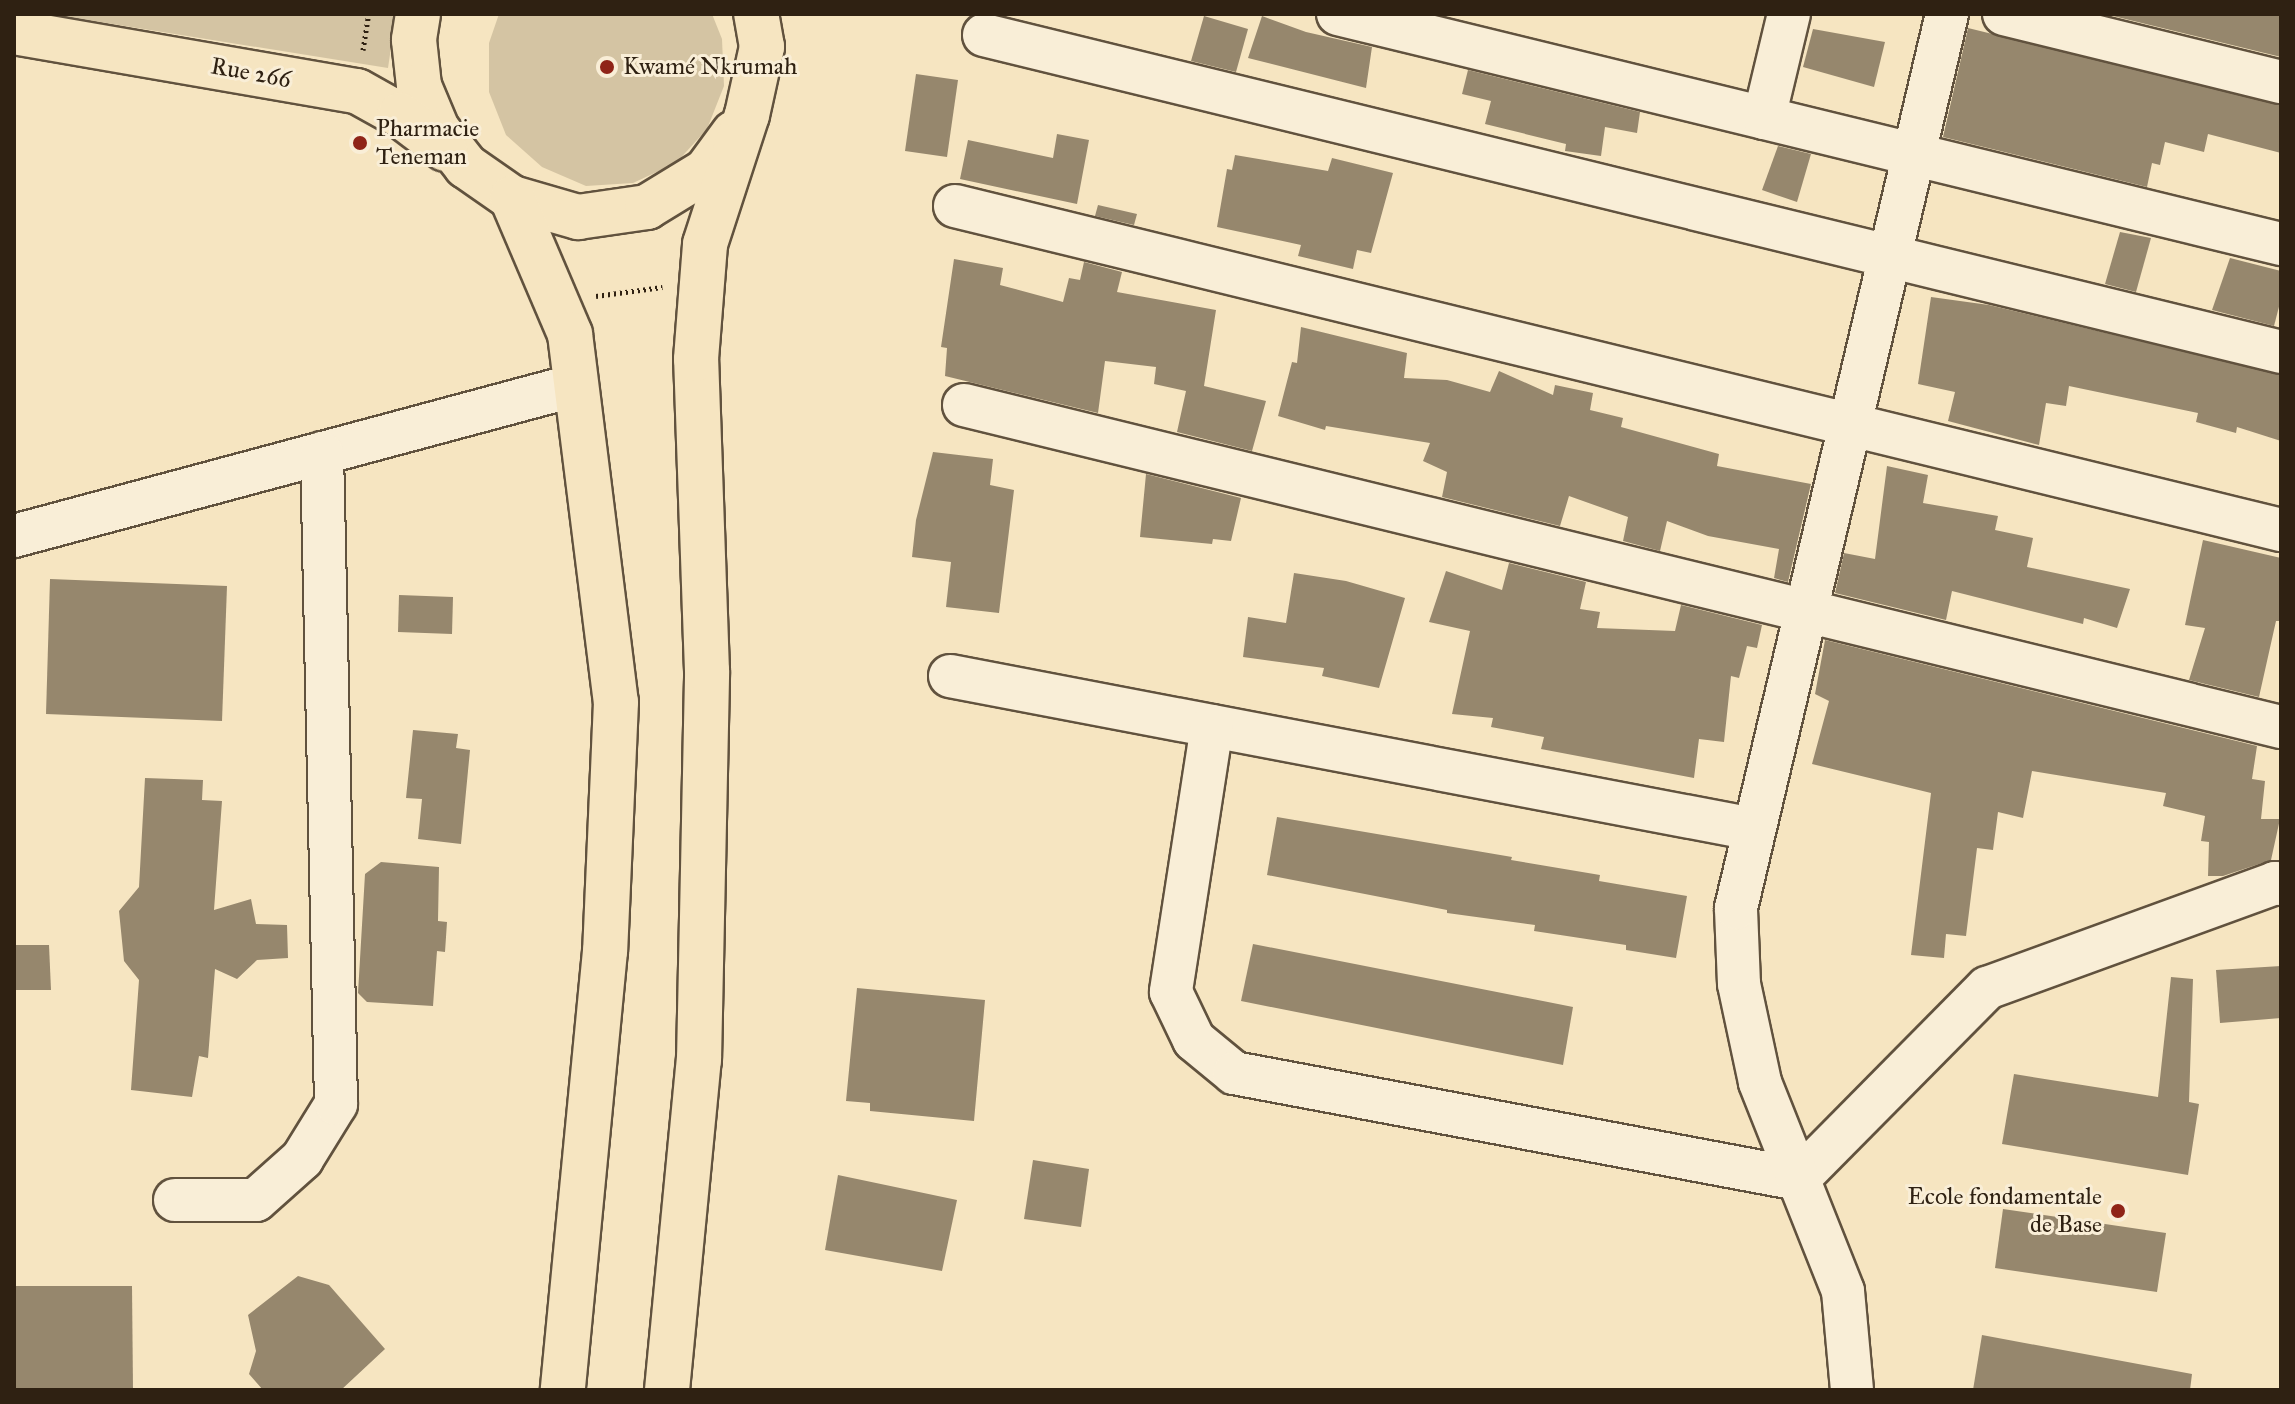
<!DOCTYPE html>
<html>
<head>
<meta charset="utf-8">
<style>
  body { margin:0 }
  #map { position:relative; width:2295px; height:1404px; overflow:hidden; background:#f6e5c1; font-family:"IM FELL Great Primer",serif }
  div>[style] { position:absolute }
  .green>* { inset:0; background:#d4c4a3 }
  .building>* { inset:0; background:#96876d }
  .path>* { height:5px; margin-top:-2.5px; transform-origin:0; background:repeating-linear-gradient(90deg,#2f2112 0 2px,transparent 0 6px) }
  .roads { filter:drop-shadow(2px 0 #61523e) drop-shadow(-2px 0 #61523e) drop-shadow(0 2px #61523e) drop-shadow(0 -2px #61523e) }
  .minor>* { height:42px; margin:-21px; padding:0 21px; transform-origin:21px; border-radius:21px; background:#f9eed7 }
  .major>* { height:44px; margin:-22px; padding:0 22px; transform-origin:22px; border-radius:22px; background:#f6e5c1 }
  .dots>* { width:22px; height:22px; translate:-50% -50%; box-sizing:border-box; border:4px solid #f9eed7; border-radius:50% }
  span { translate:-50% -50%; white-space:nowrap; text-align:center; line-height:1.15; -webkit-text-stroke:6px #f9eed7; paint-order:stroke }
  .poi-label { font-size:24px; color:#2f2112 }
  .left { translate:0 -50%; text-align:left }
  .right { translate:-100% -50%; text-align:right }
  .street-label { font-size:24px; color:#2f2112 }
  .frame { position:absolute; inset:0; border:16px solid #2f2112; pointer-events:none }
</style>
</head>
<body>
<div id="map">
  <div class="green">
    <div style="clip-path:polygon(50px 14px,396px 14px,388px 68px)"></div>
    <div style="clip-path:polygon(499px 14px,712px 14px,722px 39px,724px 86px,707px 129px,676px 163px,633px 183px,586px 186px,542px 167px,506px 135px,489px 92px,489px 43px)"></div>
  </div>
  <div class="building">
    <div style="clip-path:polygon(2105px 14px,2281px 14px,2281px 57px)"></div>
    <div style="clip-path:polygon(1204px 16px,1248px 29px,1236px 72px,1191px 61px)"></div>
    <div style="clip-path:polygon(1262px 16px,1306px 32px,1372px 47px,1366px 88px,1248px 58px)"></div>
    <div style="clip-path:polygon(1968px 28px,2281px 105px,2281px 153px,2208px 134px,2204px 152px,2165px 142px,2160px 165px,2152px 163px,2147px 187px,1943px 137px)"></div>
    <div style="clip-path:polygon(1813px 29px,1885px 42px,1874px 87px,1803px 67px)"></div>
    <div style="clip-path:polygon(1468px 70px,1640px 112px,1637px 133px,1605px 127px,1601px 156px,1565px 151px,1566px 144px,1485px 124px,1491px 101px,1462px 94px)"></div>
    <div style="clip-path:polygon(916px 74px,958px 80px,947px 157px,905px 151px)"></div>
    <div style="clip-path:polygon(1057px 134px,1089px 140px,1077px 204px,960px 179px,968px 140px,1053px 158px)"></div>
    <div style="clip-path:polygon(1778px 146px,1811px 154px,1797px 202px,1762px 190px)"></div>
    <div style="clip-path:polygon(1235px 155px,1328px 171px,1332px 158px,1393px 173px,1371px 253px,1357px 250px,1353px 269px,1298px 256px,1301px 245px,1217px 227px,1227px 169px,1232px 170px)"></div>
    <div style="clip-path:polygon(1098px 205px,1137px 214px,1134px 225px,1095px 216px)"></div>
    <div style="clip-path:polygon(2120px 232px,2151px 238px,2136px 292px,2105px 284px)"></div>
    <div style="clip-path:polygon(2230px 258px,2281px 271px,2281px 299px,2274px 326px,2212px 310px)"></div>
    <div style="clip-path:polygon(954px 259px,1003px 268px,1000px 285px,1063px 302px,1069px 278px,1080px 280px,1084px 262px,1122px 272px,1117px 292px,1216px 310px,1204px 386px,1266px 401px,1252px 451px,1177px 432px,1186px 391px,1154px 384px,1156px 367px,1105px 361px,1098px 413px,945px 376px,947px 348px,941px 347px)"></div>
    <div style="clip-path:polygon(1931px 297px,1989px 305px,2281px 375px,2281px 441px,2237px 427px,2236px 433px,2196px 422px,2198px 413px,2069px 386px,2066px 406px,2046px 403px,2039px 445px,1948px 421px,1955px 392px,1918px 384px)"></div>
    <div style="clip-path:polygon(1301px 327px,1407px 353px,1404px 378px,1447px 380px,1490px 392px,1499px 371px,1553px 395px,1555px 385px,1593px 393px,1590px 410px,1623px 418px,1621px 427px,1719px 454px,1717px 466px,1811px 484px,1788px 582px,1774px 578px,1779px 549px,1708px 536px,1667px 521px,1660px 551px,1623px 541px,1628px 517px,1569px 496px,1560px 526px,1442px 497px,1447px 472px,1423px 461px,1430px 443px,1326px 426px,1325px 430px,1278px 416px,1292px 362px,1297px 363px)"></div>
    <div style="clip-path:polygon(933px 452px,993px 459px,990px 485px,1014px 490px,999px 613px,946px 607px,951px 562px,912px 557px,916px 520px)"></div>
    <div style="clip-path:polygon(1887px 466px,1928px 475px,1923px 503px,1998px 516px,1995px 530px,2033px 538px,2027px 567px,2130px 589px,2117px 628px,2084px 618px,2083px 624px,1952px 591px,1946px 620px,1835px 593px,1844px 553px,1875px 559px)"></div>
    <div style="clip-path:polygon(1146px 474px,1241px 498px,1231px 541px,1213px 539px,1212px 544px,1140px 537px)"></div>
    <div style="clip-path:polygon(2203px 540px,2281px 558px,2281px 621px,2276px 621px,2259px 697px,2189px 680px,2205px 628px,2185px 625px)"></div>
    <div style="clip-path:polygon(1509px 563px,1586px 582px,1580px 609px,1600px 612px,1597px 628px,1675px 631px,1681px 605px,1762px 625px,1757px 648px,1747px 646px,1739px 678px,1731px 676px,1724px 742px,1699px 739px,1694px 778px,1541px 749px,1544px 737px,1491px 727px,1493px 718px,1452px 714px,1470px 631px,1429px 622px,1446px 571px,1502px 590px)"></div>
    <div style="clip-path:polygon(1294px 573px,1346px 581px,1405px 598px,1379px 688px,1322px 676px,1324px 668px,1243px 657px,1248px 617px,1286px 623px)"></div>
    <div style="clip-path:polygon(50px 579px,227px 586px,222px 721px,46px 714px)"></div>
    <div style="clip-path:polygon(399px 595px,453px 597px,452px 634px,398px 632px)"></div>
    <div style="clip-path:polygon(1825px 640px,2257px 746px,2252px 779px,2265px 781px,2261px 819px,2280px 819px,2271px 860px,2223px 876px,2208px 876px,2209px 842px,2201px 841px,2205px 816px,2163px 806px,2166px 793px,2032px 771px,2023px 818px,1998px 812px,1993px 850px,1977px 848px,1966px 936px,1946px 934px,1944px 958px,1911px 955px,1931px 793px,1812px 764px,1829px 701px,1815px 694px)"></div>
    <div style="clip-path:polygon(413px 730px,458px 734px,456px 748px,470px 750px,461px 844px,418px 839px,422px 799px,406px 798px)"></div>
    <div style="clip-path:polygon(145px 778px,203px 780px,202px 800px,222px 801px,214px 910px,251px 899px,256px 924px,287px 925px,288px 958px,257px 960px,237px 979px,215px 969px,208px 1058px,199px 1056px,192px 1097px,131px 1090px,139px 980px,124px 961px,119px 911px,139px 887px)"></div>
    <div style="clip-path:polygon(1277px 817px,1512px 857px,1511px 860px,1600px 875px,1599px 881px,1687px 896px,1676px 958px,1626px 950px,1626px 945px,1534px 931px,1535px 925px,1447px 913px,1447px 910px,1267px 875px)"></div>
    <div style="clip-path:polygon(381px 862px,439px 867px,438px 921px,447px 922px,445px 952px,437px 951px,433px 1006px,367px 1002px,358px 993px,365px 874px)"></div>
    <div style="clip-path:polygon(1253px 944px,1573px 1007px,1563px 1065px,1241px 1001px)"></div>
    <div style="clip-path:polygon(14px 945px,49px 945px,51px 990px,14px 990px)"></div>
    <div style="clip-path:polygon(2281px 966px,2281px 1018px,2220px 1023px,2216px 970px)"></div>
    <div style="clip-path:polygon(2171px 977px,2193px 979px,2189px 1102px,2199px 1104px,2188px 1175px,2002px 1144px,2014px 1074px,2158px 1097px)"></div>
    <div style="clip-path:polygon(857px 988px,985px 1000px,974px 1121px,870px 1111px,870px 1103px,846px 1101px)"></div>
    <div style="clip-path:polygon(1033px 1160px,1089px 1169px,1081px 1227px,1024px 1219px)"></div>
    <div style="clip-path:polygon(838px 1175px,957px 1200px,942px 1271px,825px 1250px)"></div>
    <div style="clip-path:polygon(2003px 1209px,2166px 1233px,2157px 1292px,1995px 1268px)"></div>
    <div style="clip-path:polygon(298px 1276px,329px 1285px,385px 1349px,341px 1390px,263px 1390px,249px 1374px,256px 1351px,248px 1315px)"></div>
    <div style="clip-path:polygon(14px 1286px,132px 1286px,133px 1390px,14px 1390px)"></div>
    <div style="clip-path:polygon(1982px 1335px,2192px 1374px,2190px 1390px,1973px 1390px)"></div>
  </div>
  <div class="path">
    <div style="left:363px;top:50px;width:36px;rotate:-81deg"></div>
    <div style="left:596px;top:296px;width:67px;rotate:-7.8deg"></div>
  </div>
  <div class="roads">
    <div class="minor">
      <div style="left:1338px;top:14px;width:971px;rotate:13.71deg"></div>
      <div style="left:2004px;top:14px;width:285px;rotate:13.8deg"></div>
      <div style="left:984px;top:35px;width:1335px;rotate:13.73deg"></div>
      <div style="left:1764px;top:118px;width:107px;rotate:-76.5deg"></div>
      <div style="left:955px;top:206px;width:1365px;rotate:13.73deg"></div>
      <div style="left:964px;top:405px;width:1356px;rotate:13.74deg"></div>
      <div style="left:14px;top:536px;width:582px;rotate:-15.04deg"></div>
      <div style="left:950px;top:676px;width:817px;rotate:10.79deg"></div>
      <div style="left:1212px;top:726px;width:269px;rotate:98.8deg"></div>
      <div style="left:1171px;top:992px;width:53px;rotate:64.4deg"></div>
      <div style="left:1194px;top:1040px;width:52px;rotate:39.5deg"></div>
      <div style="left:1234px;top:1073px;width:574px;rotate:10.64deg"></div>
      <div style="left:1798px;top:1179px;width:269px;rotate:-45.3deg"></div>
      <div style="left:1987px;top:988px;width:307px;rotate:-20deg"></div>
      <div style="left:2275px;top:883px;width:6px;rotate:9deg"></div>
      <div style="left:175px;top:1200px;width:81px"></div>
      <div style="left:256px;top:1200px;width:62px;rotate:-41.7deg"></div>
      <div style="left:302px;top:1159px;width:65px;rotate:-58.3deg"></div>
      <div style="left:336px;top:1104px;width:651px;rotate:-91.23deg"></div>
      <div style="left:1852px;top:1390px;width:99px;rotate:-95.2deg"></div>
      <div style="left:1843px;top:1291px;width:225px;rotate:-111.7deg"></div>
      <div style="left:1760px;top:1082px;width:100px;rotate:-102.1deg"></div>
      <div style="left:1739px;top:984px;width:76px;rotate:-92.3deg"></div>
      <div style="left:1736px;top:908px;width:919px;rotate:-76.72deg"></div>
    </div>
    <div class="major">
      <div style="left:418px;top:14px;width:26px;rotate:99deg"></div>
      <div style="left:414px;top:40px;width:46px;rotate:83.8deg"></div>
      <div style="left:419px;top:86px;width:47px;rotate:67.3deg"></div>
      <div style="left:437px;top:129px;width:47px;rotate:51.9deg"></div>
      <div style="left:466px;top:166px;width:56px;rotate:34.8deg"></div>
      <div style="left:512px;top:198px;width:69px;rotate:16.1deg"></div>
      <div style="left:578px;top:217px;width:70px;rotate:-8.2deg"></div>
      <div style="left:647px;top:207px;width:69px;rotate:-31.4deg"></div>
      <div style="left:706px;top:171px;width:47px;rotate:-53.6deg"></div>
      <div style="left:14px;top:32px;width:348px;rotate:9.8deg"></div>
      <div style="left:357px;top:91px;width:49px;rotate:29.2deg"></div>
      <div style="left:400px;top:115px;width:56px;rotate:37.1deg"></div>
      <div style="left:512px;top:198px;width:148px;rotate:66.9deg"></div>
      <div style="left:570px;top:334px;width:371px;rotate:82.9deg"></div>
      <div style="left:616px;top:702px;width:249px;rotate:92.5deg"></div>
      <div style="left:605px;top:951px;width:441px;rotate:95.5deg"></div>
      <div style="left:667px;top:1390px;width:332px;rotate:-84.5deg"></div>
      <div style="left:699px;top:1060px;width:389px;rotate:-88.8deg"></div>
      <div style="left:707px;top:671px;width:312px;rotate:-92deg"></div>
      <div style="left:696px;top:359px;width:115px;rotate:-85.5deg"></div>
      <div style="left:705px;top:244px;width:136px;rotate:-72deg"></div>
      <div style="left:747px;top:115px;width:70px;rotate:-77.6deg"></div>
      <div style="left:762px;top:47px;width:34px;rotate:-100deg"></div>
    </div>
  </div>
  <div class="dots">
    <div style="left:607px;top:67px;background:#8f2418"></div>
    <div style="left:360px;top:143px;background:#8f2418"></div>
    <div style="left:2118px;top:1211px;background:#8f2418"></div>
  </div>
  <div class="poi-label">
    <span class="left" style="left:623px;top:67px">Kwamé Nkrumah</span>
    <span class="left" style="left:376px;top:143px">Pharmacie<br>Teneman</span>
    <span class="right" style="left:2102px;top:1211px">Ecole fondamentale<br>de Base</span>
  </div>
  <div class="street-label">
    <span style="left:251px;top:73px;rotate:10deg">Rue 266</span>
  </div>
  <div class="frame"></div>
</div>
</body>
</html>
